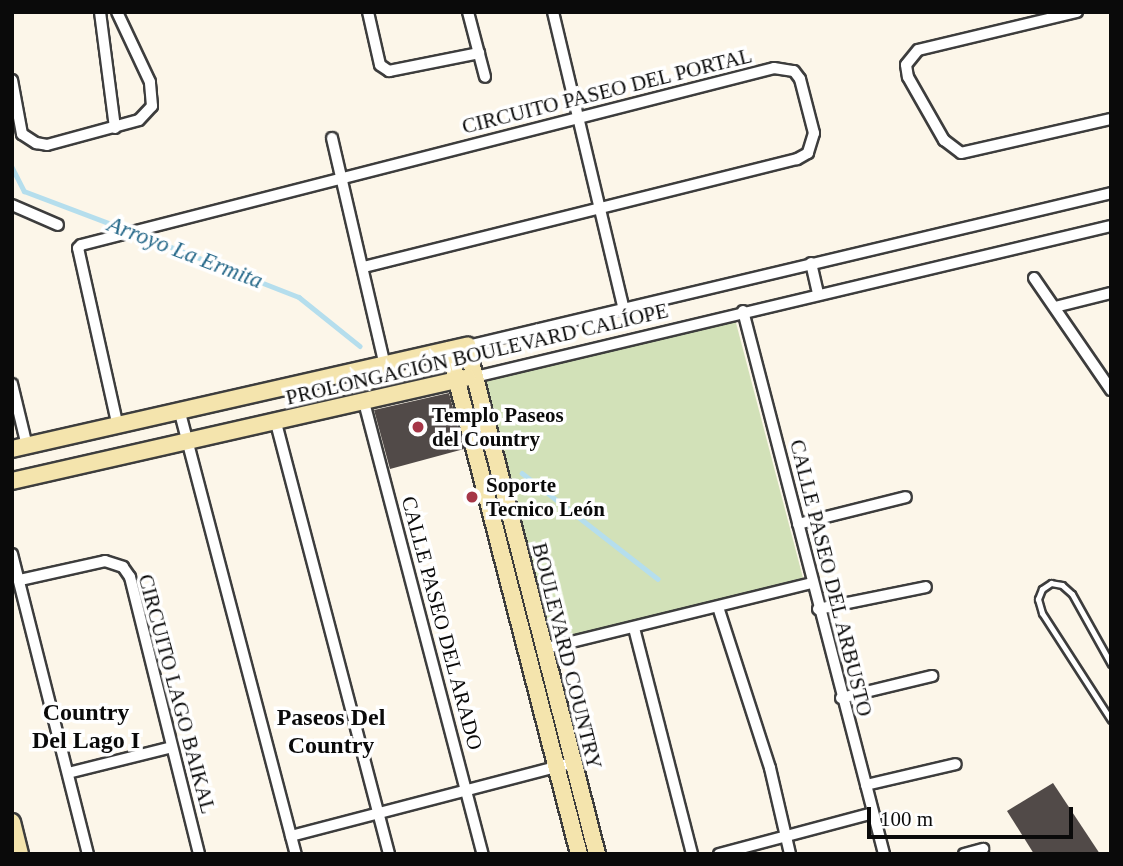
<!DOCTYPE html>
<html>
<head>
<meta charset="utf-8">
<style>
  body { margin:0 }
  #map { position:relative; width:1123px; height:866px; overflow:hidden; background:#fcf6e9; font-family:Georgia,serif }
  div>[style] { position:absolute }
  .green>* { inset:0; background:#d2e1b8 }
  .stream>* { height:4.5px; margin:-2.25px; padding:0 2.25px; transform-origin:2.25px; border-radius:2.25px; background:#b5deed }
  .building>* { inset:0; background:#514a48 }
  .roads { filter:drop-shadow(2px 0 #3d3d3d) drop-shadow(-2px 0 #3d3d3d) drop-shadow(0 2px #3d3d3d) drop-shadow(0 -2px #3d3d3d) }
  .lane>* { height:5px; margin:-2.5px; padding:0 2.5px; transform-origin:2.5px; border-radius:2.5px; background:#fff }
  .street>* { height:10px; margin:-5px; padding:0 5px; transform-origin:5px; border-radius:5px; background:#fff }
  .secondary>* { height:16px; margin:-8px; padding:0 8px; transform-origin:8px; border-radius:8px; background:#f4e4ad }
  .dots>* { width:19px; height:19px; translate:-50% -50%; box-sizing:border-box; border:4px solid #fff; border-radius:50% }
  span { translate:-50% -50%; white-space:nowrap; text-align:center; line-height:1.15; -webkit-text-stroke:7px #fff; paint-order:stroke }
  .street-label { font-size:21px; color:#0a0a0a }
  .poi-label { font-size:21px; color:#0a0a0a; font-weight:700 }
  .left { translate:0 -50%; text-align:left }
  .water-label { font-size:23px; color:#256889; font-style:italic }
  .quarter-label { font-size:24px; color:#0a0a0a; font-weight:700 }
  .frame { position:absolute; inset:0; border:14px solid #0a0a0a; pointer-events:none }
  .scale { position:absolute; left:867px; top:807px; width:206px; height:32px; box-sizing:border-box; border:4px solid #0a0a0a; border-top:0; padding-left:9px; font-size:21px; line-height:24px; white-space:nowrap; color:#0a0a0a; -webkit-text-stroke:5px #fff; paint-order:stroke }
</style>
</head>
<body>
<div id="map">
  <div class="green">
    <div style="clip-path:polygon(735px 319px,803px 578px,545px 643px,481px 381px)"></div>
  </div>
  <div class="stream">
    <div style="left:12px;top:167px;width:27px;rotate:63deg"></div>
    <div style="left:24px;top:191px;width:113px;rotate:20.7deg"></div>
    <div style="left:138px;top:234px;width:173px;rotate:21.4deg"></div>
    <div style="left:299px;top:297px;width:78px;rotate:38.8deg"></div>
    <div style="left:522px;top:473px;width:172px;rotate:37.9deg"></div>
  </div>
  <div class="building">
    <div style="clip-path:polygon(449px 393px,464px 449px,390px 469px,374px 410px)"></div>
    <div style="clip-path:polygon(1053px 783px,1100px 854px,1034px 854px,1007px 811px)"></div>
  </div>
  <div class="roads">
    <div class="lane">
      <div style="left:1111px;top:664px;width:80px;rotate:-119.1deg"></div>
      <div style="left:1072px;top:594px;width:13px;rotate:-138deg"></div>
      <div style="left:1062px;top:585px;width:11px;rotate:-170deg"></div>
      <div style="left:1051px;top:583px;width:11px;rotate:146deg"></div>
      <div style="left:1042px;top:589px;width:11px;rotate:112deg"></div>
      <div style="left:1038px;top:599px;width:15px;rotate:74deg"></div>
      <div style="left:1042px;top:613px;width:127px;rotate:57.2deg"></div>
    </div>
    <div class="street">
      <div style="left:100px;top:12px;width:117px;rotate:82.6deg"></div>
      <div style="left:368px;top:12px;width:54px;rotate:77.2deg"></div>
      <div style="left:380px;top:65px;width:11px;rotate:34deg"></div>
      <div style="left:389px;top:71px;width:92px;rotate:-11.3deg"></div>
      <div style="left:468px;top:12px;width:67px;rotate:75.3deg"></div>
      <div style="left:553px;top:12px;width:305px;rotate:76.6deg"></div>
      <div style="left:1077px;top:12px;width:163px;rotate:166.6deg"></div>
      <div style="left:918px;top:50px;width:19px;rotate:129deg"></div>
      <div style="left:906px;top:65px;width:12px;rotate:81deg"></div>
      <div style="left:908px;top:77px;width:73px;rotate:60.3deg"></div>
      <div style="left:944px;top:140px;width:21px;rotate:37deg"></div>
      <div style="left:961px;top:153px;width:154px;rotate:-12.8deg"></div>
      <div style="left:12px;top:80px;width:55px;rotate:79.5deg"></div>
      <div style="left:22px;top:134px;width:17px;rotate:33deg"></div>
      <div style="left:36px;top:143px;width:11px;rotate:10deg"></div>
      <div style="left:47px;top:145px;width:95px;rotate:-15.2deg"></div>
      <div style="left:139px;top:120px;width:19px;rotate:-47deg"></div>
      <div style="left:152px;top:106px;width:24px;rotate:-95deg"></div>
      <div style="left:150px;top:82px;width:77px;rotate:-115.2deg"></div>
      <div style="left:332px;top:138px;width:233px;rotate:76.9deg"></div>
      <div style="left:12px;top:205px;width:50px;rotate:23.5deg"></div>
      <div style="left:811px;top:263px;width:32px;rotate:77deg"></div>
      <div style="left:1034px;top:278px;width:136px;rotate:55.5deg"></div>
      <div style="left:1055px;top:307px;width:58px;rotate:-14deg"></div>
      <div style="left:743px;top:311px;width:561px;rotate:75.44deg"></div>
      <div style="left:467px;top:346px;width:662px;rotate:-13.36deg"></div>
      <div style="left:475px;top:377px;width:654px;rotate:-13.36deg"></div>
      <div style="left:12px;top:384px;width:64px;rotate:76.4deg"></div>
      <div style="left:364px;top:402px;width:467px;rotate:75.3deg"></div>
      <div style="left:180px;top:413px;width:456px;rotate:75.3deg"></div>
      <div style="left:276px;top:423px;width:446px;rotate:75.3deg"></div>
      <div style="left:118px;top:427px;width:183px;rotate:-102.6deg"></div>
      <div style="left:78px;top:248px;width:4px;rotate:-45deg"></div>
      <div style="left:81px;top:245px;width:715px;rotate:-14.33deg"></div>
      <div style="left:774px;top:68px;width:20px;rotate:9deg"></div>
      <div style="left:794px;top:71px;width:10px;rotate:53deg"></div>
      <div style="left:800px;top:79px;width:56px;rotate:75.5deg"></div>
      <div style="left:814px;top:133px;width:21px;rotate:107deg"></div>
      <div style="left:808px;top:153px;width:13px;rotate:151deg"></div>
      <div style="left:797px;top:159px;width:447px;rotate:166deg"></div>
      <div style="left:798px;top:524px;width:111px;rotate:-14deg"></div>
      <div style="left:12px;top:554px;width:309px;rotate:75.8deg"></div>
      <div style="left:20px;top:580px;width:87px;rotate:-12.6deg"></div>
      <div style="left:105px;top:561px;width:19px;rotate:18deg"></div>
      <div style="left:123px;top:567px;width:12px;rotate:55deg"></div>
      <div style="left:130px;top:577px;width:285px;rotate:76deg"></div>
      <div style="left:718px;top:607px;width:169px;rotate:72.1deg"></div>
      <div style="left:770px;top:768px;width:88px;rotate:76.9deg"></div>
      <div style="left:818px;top:609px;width:110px;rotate:-11.5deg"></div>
      <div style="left:634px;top:628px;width:233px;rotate:75.6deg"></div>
      <div style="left:543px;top:649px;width:277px;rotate:-13.8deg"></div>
      <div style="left:841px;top:698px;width:94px;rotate:-13.6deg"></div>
      <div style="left:68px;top:773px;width:107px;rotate:-14deg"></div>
      <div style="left:866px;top:785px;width:92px;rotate:-13.1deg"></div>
      <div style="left:291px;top:836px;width:290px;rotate:-14.6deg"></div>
      <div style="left:719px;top:854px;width:159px;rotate:-14.9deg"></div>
      <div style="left:964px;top:854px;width:20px;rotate:-15deg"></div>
    </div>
    <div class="secondary">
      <div style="left:449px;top:350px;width:520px;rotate:75.54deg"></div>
      <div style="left:12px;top:449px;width:467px;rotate:-12.8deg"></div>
      <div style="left:467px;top:346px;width:524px;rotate:75.65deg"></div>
      <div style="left:12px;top:481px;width:467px;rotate:-12.8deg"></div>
      <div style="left:12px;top:822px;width:33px;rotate:76deg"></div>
    </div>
  </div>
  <div class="dots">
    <div style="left:418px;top:427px;background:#a63647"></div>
    <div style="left:472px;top:497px;background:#a63647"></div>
  </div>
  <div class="street-label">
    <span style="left:607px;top:91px;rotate:-14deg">CIRCUITO PASEO DEL PORTAL</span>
    <span style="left:477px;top:354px;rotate:-13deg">PROLONGACIÓN BOULEVARD CALÍOPE</span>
    <span style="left:831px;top:578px;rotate:76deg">CALLE PASEO DEL ARBUSTO</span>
    <span style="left:442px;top:623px;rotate:75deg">CALLE PASEO DEL ARADO</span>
    <span style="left:567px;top:656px;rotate:76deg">BOULEVARD COUNTRY</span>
    <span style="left:177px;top:694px;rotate:75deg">CIRCUITO LAGO BAIKAL</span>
  </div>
  <div class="poi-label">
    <span class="left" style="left:432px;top:427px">Templo Paseos<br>del Country</span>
    <span class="left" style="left:486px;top:497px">Soporte<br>Tecnico León</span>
  </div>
  <div class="water-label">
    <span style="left:185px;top:253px;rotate:21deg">Arroyo La Ermita</span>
  </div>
  <div class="quarter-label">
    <span style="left:86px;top:727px">Country<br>Del Lago I</span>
    <span style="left:331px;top:732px">Paseos Del<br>Country</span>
  </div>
  <div class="frame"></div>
  <div class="scale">100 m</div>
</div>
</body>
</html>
